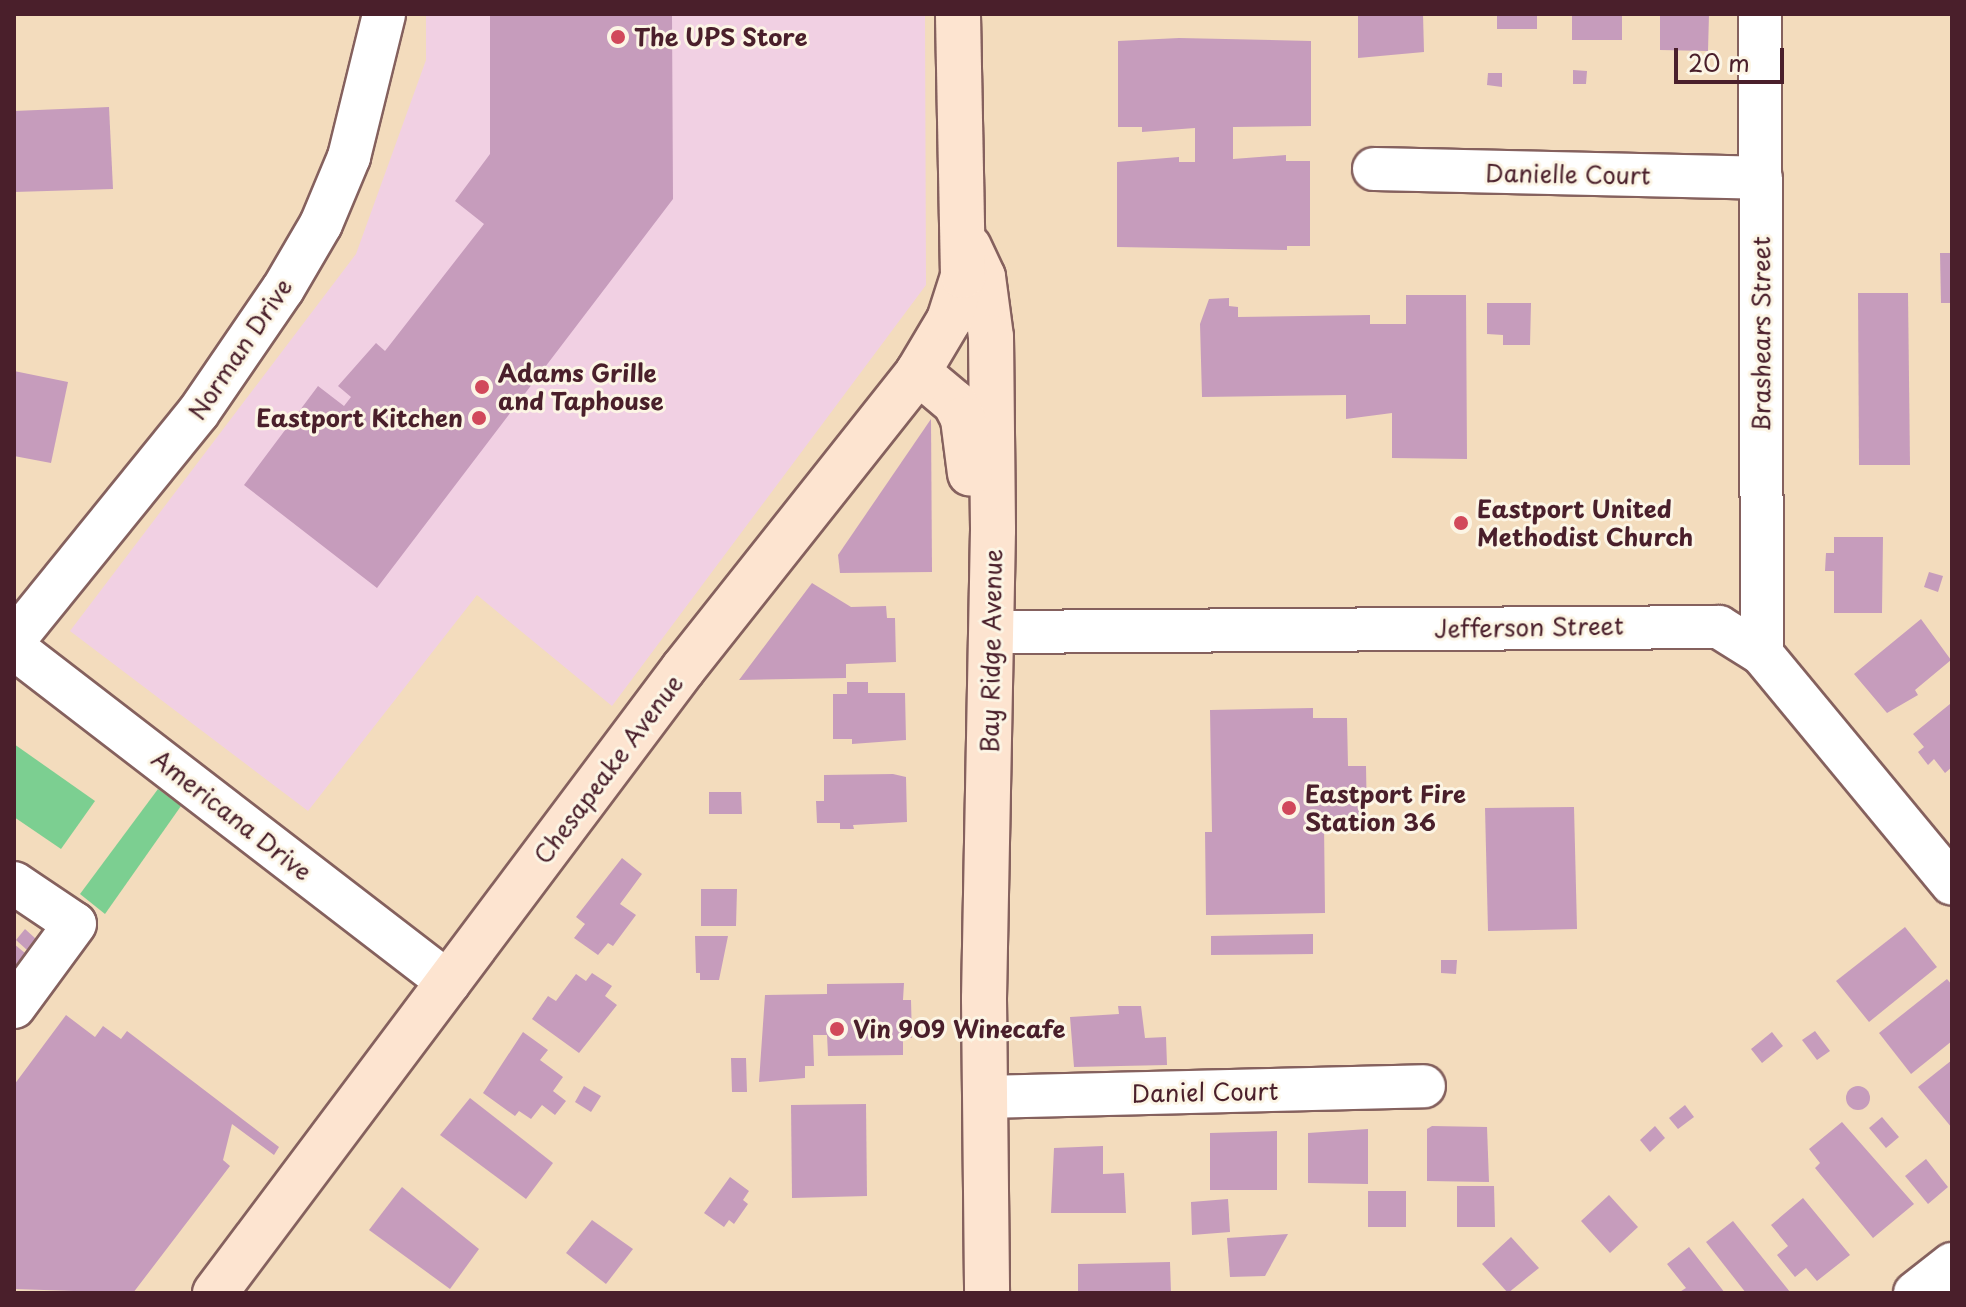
<!DOCTYPE html>
<html>
<head>
<meta charset="utf-8">
<style>
  body { margin:0 }
  #map { position:relative; width:1966px; height:1307px; overflow:hidden; background:#f3dcbd; font-family:"Playpen Sans",sans-serif }
  div>[style] { position:absolute }
  .built>* { inset:0; background:#f1d0e3 }
  .green>* { inset:0; background:#7ccf91 }
  .building>* { inset:0; background:#c69cbc }
  .round { border-radius:50% }
  .roads { filter:drop-shadow(2px 0 #85615e) drop-shadow(-2px 0 #85615e) drop-shadow(0 2px #85615e) drop-shadow(0 -2px #85615e) }
  .street>* { height:42px; margin:-21px; padding:0 21px; transform-origin:21px; border-radius:21px; background:#fff }
  .secondary>* { height:44px; margin:-22px; padding:0 22px; transform-origin:22px; border-radius:22px; background:#fde4d0 }
  .dots>* { width:22px; height:22px; translate:-50% -50%; box-sizing:border-box; border:4px solid #fcf5e5; border-radius:50% }
  span { translate:-50% -50%; white-space:nowrap; text-align:center; line-height:1.15; -webkit-text-stroke:6px #fcf5e5; paint-order:stroke }
  .poi-label { font-size:24px; color:#4a1f2b; font-weight:700 }
  .left { translate:0 -50%; text-align:left }
  .right { translate:-100% -50%; text-align:right }
  .street-label { font-size:24px; color:#4a1f2b }
  .frame { position:absolute; inset:0; border:16px solid #4a1f2b; pointer-events:none }
  .scale { position:absolute; left:1674px; top:48px; width:110px; height:36px; box-sizing:border-box; border:4px solid #4a1f2b; border-top:0; padding-left:10px; font-size:24px; line-height:28px; white-space:nowrap; color:#4a1f2b; -webkit-text-stroke:6px #fcf5e5; paint-order:stroke }
</style>
</head>
<body>
<div id="map">
  <div class="built">
    <div style="clip-path:polygon(426px 14px,925px 14px,926px 285px,612px 706px,477px 595px,308px 811px,70px 631px,356px 254px,426px 60px)"></div>
  </div>
  <div class="green">
    <div style="clip-path:polygon(14px 744px,95px 801px,61px 849px,14px 817px)"></div>
    <div style="clip-path:polygon(158px 789px,181px 806px,105px 914px,80px 894px)"></div>
  </div>
  <div class="building">
    <div style="clip-path:polygon(490px 14px,672px 14px,673px 199px,377px 588px,244px 485px,318px 386px,344px 406px,351px 397px,338px 386px,376px 343px,385px 351px,484px 224px,455px 201px,490px 154px)"></div>
    <div style="clip-path:polygon(1358px 14px,1423px 14px,1424px 52px,1358px 58px)"></div>
    <div style="clip-path:polygon(1497px 14px,1537px 14px,1537px 29px,1497px 29px)"></div>
    <div style="clip-path:polygon(1572px 14px,1622px 14px,1622px 40px,1572px 40px)"></div>
    <div style="clip-path:polygon(1660px 14px,1709px 14px,1708px 51px,1660px 50px)"></div>
    <div style="clip-path:polygon(1179px 38px,1311px 41px,1311px 126px,1233px 127px,1233px 159px,1286px 155px,1286px 161px,1310px 161px,1310px 246px,1287px 246px,1287px 250px,1117px 247px,1117px 162px,1179px 157px,1179px 162px,1195px 162px,1195px 128px,1142px 132px,1142px 127px,1118px 127px,1118px 41px)"></div>
    <div style="clip-path:polygon(1573px 70px,1587px 71px,1586px 84px,1573px 84px)"></div>
    <div style="clip-path:polygon(1488px 73px,1502px 73px,1502px 87px,1487px 85px)"></div>
    <div style="clip-path:polygon(109px 107px,113px 189px,14px 192px,14px 111px)"></div>
    <div style="clip-path:polygon(1940px 253px,1952px 253px,1952px 303px,1941px 303px)"></div>
    <div style="clip-path:polygon(1858px 293px,1908px 293px,1910px 465px,1859px 465px)"></div>
    <div style="clip-path:polygon(1406px 295px,1466px 295px,1467px 459px,1392px 458px,1392px 413px,1346px 419px,1346px 395px,1202px 397px,1200px 324px,1209px 299px,1229px 298px,1229px 306px,1238px 307px,1238px 317px,1370px 315px,1370px 324px,1406px 324px)"></div>
    <div style="clip-path:polygon(1487px 303px,1531px 303px,1530px 345px,1503px 345px,1503px 335px,1487px 334px)"></div>
    <div style="clip-path:polygon(14px 371px,68px 382px,51px 463px,14px 456px)"></div>
    <div style="clip-path:polygon(931px 419px,932px 572px,840px 573px,838px 555px)"></div>
    <div style="clip-path:polygon(1834px 537px,1883px 537px,1882px 613px,1834px 613px,1834px 571px,1825px 571px,1826px 553px,1834px 553px)"></div>
    <div style="clip-path:polygon(1929px 572px,1943px 576px,1938px 592px,1924px 587px)"></div>
    <div style="clip-path:polygon(812px 583px,851px 607px,886px 606px,887px 618px,895px 618px,896px 662px,846px 664px,846px 678px,739px 680px)"></div>
    <div style="clip-path:polygon(1921px 619px,1951px 660px,1915px 690px,1918px 695px,1887px 713px,1854px 674px)"></div>
    <div style="clip-path:polygon(847px 682px,868px 682px,868px 693px,905px 693px,906px 740px,852px 744px,852px 739px,833px 739px,833px 694px,847px 694px)"></div>
    <div style="clip-path:polygon(1950px 704px,1952px 767px,1945px 773px,1934px 759px,1928px 765px,1921px 756px,1918px 752px,1924px 747px,1913px 734px)"></div>
    <div style="clip-path:polygon(1313px 708px,1313px 718px,1347px 718px,1348px 766px,1366px 766px,1367px 822px,1324px 823px,1325px 913px,1206px 915px,1205px 832px,1212px 832px,1210px 710px)"></div>
    <div style="clip-path:polygon(893px 774px,906px 777px,907px 822px,853px 825px,854px 829px,840px 829px,840px 823px,817px 823px,816px 801px,824px 801px,824px 775px)"></div>
    <div style="clip-path:polygon(709px 792px,741px 792px,742px 814px,709px 814px)"></div>
    <div style="clip-path:polygon(1574px 807px,1577px 929px,1488px 931px,1485px 808px)"></div>
    <div style="clip-path:polygon(622px 858px,642px 874px,620px 904px,636px 915px,613px 946px,608px 943px,598px 955px,574px 938px,585px 924px,576px 917px)"></div>
    <div style="clip-path:polygon(701px 889px,737px 889px,736px 926px,701px 926px)"></div>
    <div style="clip-path:polygon(1905px 927px,1937px 967px,1869px 1022px,1836px 981px)"></div>
    <div style="clip-path:polygon(25px 929px,36px 939px,27px 950px,16px 940px)"></div>
    <div style="clip-path:polygon(1313px 934px,1313px 954px,1211px 955px,1211px 936px)"></div>
    <div style="clip-path:polygon(695px 936px,728px 936px,719px 980px,700px 980px,700px 973px,696px 973px)"></div>
    <div style="clip-path:polygon(14px 944px,25px 953px,14px 967px)"></div>
    <div style="clip-path:polygon(1441px 960px,1457px 960px,1456px 974px,1441px 973px)"></div>
    <div style="clip-path:polygon(592px 973px,612px 986px,605px 996px,617px 1005px,579px 1053px,532px 1019px,548px 996px,556px 1001px,576px 974px,586px 981px)"></div>
    <div style="clip-path:polygon(1947px 979px,1952px 985px,1952px 1041px,1911px 1074px,1879px 1033px)"></div>
    <div style="clip-path:polygon(904px 983px,903px 1000px,911px 1000px,912px 1038px,903px 1038px,903px 1055px,828px 1056px,827px 1035px,813px 1035px,814px 1066px,805px 1066px,805px 1078px,759px 1082px,765px 995px,827px 994px,827px 984px)"></div>
    <div style="clip-path:polygon(1118px 1006px,1141px 1006px,1145px 1038px,1166px 1037px,1167px 1065px,1074px 1067px,1070px 1017px,1119px 1014px)"></div>
    <div style="clip-path:polygon(66px 1015px,95px 1037px,103px 1026px,121px 1039px,127px 1031px,279px 1147px,274px 1155px,232px 1124px,223px 1160px,230px 1166px,133px 1293px,14px 1289px,14px 1085px)"></div>
    <div style="clip-path:polygon(1815px 1031px,1830px 1051px,1817px 1060px,1802px 1040px)"></div>
    <div style="clip-path:polygon(523px 1032px,548px 1050px,540px 1060px,563px 1077px,553px 1091px,566px 1101px,555px 1115px,542px 1105px,531px 1119px,519px 1111px,515px 1116px,483px 1093px)"></div>
    <div style="clip-path:polygon(1772px 1032px,1783px 1046px,1762px 1063px,1751px 1049px)"></div>
    <div style="clip-path:polygon(746px 1058px,747px 1092px,732px 1092px,731px 1058px)"></div>
    <div style="clip-path:polygon(1952px 1060px,1952px 1128px,1918px 1087px)"></div>
    <div style="clip-path:polygon(584px 1086px,601px 1096px,591px 1112px,575px 1102px)"></div>
    <div class="round" style="left:1846px;top:1086px;width:24px;height:24px"></div>
    <div style="clip-path:polygon(470px 1098px,553px 1163px,526px 1199px,440px 1135px)"></div>
    <div style="clip-path:polygon(866px 1104px,867px 1196px,792px 1198px,791px 1105px)"></div>
    <div style="clip-path:polygon(1685px 1105px,1694px 1117px,1678px 1129px,1669px 1118px)"></div>
    <div style="clip-path:polygon(1882px 1117px,1899px 1137px,1886px 1148px,1869px 1128px)"></div>
    <div style="clip-path:polygon(1842px 1122px,1914px 1204px,1873px 1238px,1815px 1168px,1820px 1163px,1809px 1149px)"></div>
    <div style="clip-path:polygon(1432px 1126px,1487px 1127px,1489px 1182px,1427px 1181px,1427px 1129px)"></div>
    <div style="clip-path:polygon(1655px 1126px,1665px 1138px,1650px 1152px,1640px 1140px)"></div>
    <div style="clip-path:polygon(1368px 1129px,1368px 1184px,1308px 1183px,1308px 1133px)"></div>
    <div style="clip-path:polygon(1277px 1131px,1277px 1190px,1210px 1190px,1210px 1133px)"></div>
    <div style="clip-path:polygon(1103px 1146px,1103px 1174px,1124px 1173px,1126px 1213px,1051px 1213px,1054px 1148px)"></div>
    <div style="clip-path:polygon(1926px 1159px,1948px 1187px,1928px 1204px,1905px 1176px)"></div>
    <div style="clip-path:polygon(730px 1177px,749px 1191px,743px 1200px,748px 1204px,734px 1224px,729px 1220px,724px 1227px,704px 1213px)"></div>
    <div style="clip-path:polygon(1457px 1186px,1494px 1186px,1495px 1227px,1457px 1227px)"></div>
    <div style="clip-path:polygon(402px 1187px,479px 1249px,450px 1289px,369px 1230px)"></div>
    <div style="clip-path:polygon(1368px 1191px,1406px 1191px,1406px 1227px,1368px 1227px)"></div>
    <div style="clip-path:polygon(1609px 1195px,1638px 1227px,1610px 1253px,1581px 1221px)"></div>
    <div style="clip-path:polygon(1803px 1198px,1850px 1255px,1817px 1281px,1806px 1268px,1795px 1277px,1777px 1255px,1788px 1246px,1771px 1225px)"></div>
    <div style="clip-path:polygon(1228px 1199px,1230px 1232px,1192px 1235px,1191px 1202px)"></div>
    <div style="clip-path:polygon(592px 1220px,633px 1249px,606px 1284px,566px 1253px)"></div>
    <div style="clip-path:polygon(1733px 1221px,1790px 1292px,1746px 1293px,1706px 1242px)"></div>
    <div style="clip-path:polygon(1288px 1234px,1265px 1276px,1230px 1277px,1227px 1238px)"></div>
    <div style="clip-path:polygon(1511px 1237px,1539px 1268px,1508px 1293px,1482px 1264px)"></div>
    <div style="clip-path:polygon(1689px 1247px,1725px 1293px,1678px 1293px,1686px 1288px,1667px 1264px)"></div>
    <div style="clip-path:polygon(1170px 1262px,1171px 1293px,1078px 1293px,1078px 1264px)"></div>
  </div>
  <div class="roads">
    <div class="street">
      <div style="left:1760px;top:14px;width:640px;rotate:89.82deg"></div>
      <div style="left:1374px;top:169px;width:387px;rotate:1.3deg"></div>
      <div style="left:991px;top:632px;width:728px;rotate:-0.39deg"></div>
      <div style="left:1719px;top:627px;width:51px;rotate:32.1deg"></div>
      <div style="left:1762px;top:654px;width:298px;rotate:50.4deg"></div>
      <div style="left:14px;top:640px;width:292px;rotate:-51deg"></div>
      <div style="left:198px;top:413px;width:150px;rotate:-55.6deg"></div>
      <div style="left:283px;top:289px;width:75px;rotate:-59.7deg"></div>
      <div style="left:321px;top:224px;width:73px;rotate:-67.3deg"></div>
      <div style="left:349px;top:157px;width:147px;rotate:-76.2deg"></div>
      <div style="left:14px;top:648px;width:549px;rotate:37.6deg"></div>
      <div style="left:14px;top:883px;width:73px;rotate:33.9deg"></div>
      <div style="left:75px;top:924px;width:103px;rotate:126.3deg"></div>
      <div style="left:985px;top:1097px;width:439px;rotate:-1.4deg"></div>
      <div style="left:1915px;top:1293px;width:47px;rotate:-38.1deg"></div>
    </div>
    <div class="secondary">
      <div style="left:969px;top:247px;width:33px;rotate:65deg"></div>
      <div style="left:983px;top:277px;width:61px;rotate:82.4deg"></div>
      <div style="left:991px;top:337px;width:193px;rotate:89.4deg"></div>
      <div style="left:993px;top:530px;width:469px;rotate:91.1deg"></div>
      <div style="left:984px;top:999px;width:294px;rotate:89.4deg"></div>
      <div style="left:918px;top:372px;width:48px;rotate:40deg"></div>
      <div style="left:955px;top:403px;width:18px;rotate:63deg"></div>
      <div style="left:963px;top:419px;width:55px;rotate:82.7deg"></div>
      <div style="left:215px;top:1293px;width:780px;rotate:-53.13deg"></div>
      <div style="left:683px;top:669px;width:379px;rotate:-51.6deg"></div>
      <div style="left:918px;top:372px;width:61px;rotate:-59.2deg"></div>
      <div style="left:949px;top:320px;width:46px;rotate:-72.3deg"></div>
      <div style="left:963px;top:276px;width:262px;rotate:-91.1deg"></div>
    </div>
  </div>
  <div class="dots">
    <div style="left:618px;top:37px;background:#d1495b"></div>
    <div style="left:482px;top:387px;background:#d1495b"></div>
    <div style="left:479px;top:418px;background:#d1495b"></div>
    <div style="left:1461px;top:523px;background:#d1495b"></div>
    <div style="left:1289px;top:808px;background:#d1495b"></div>
    <div style="left:837px;top:1029px;background:#d1495b"></div>
  </div>
  <div class="poi-label">
    <span class="left" style="left:634px;top:37px">The UPS Store</span>
    <span class="left" style="left:498px;top:387px">Adams Grille<br>and Taphouse</span>
    <span class="right" style="left:463px;top:418px">Eastport Kitchen</span>
    <span class="left" style="left:1477px;top:523px">Eastport United<br>Methodist Church</span>
    <span class="left" style="left:1305px;top:808px">Eastport Fire<br>Station 36</span>
    <span class="left" style="left:853px;top:1029px">Vin 909 Winecafe</span>
  </div>
  <div class="street-label">
    <span style="left:1568px;top:174px;rotate:1deg">Danielle Court</span>
    <span style="left:1761px;top:334px;rotate:-90deg">Brashears Street</span>
    <span style="left:240px;top:349px;rotate:-56deg">Norman Drive</span>
    <span style="left:1529px;top:627px;rotate:-1deg">Jefferson Street</span>
    <span style="left:991px;top:651px;rotate:-89deg">Bay Ridge Avenue</span>
    <span style="left:608px;top:769px;rotate:-53deg">Chesapeake Avenue</span>
    <span style="left:232px;top:815px;rotate:38deg">Americana Drive</span>
    <span style="left:1205px;top:1092px;rotate:-1deg">Daniel Court</span>
  </div>
  <div class="frame"></div>
  <div class="scale">20 m</div>
</div>
</body>
</html>
